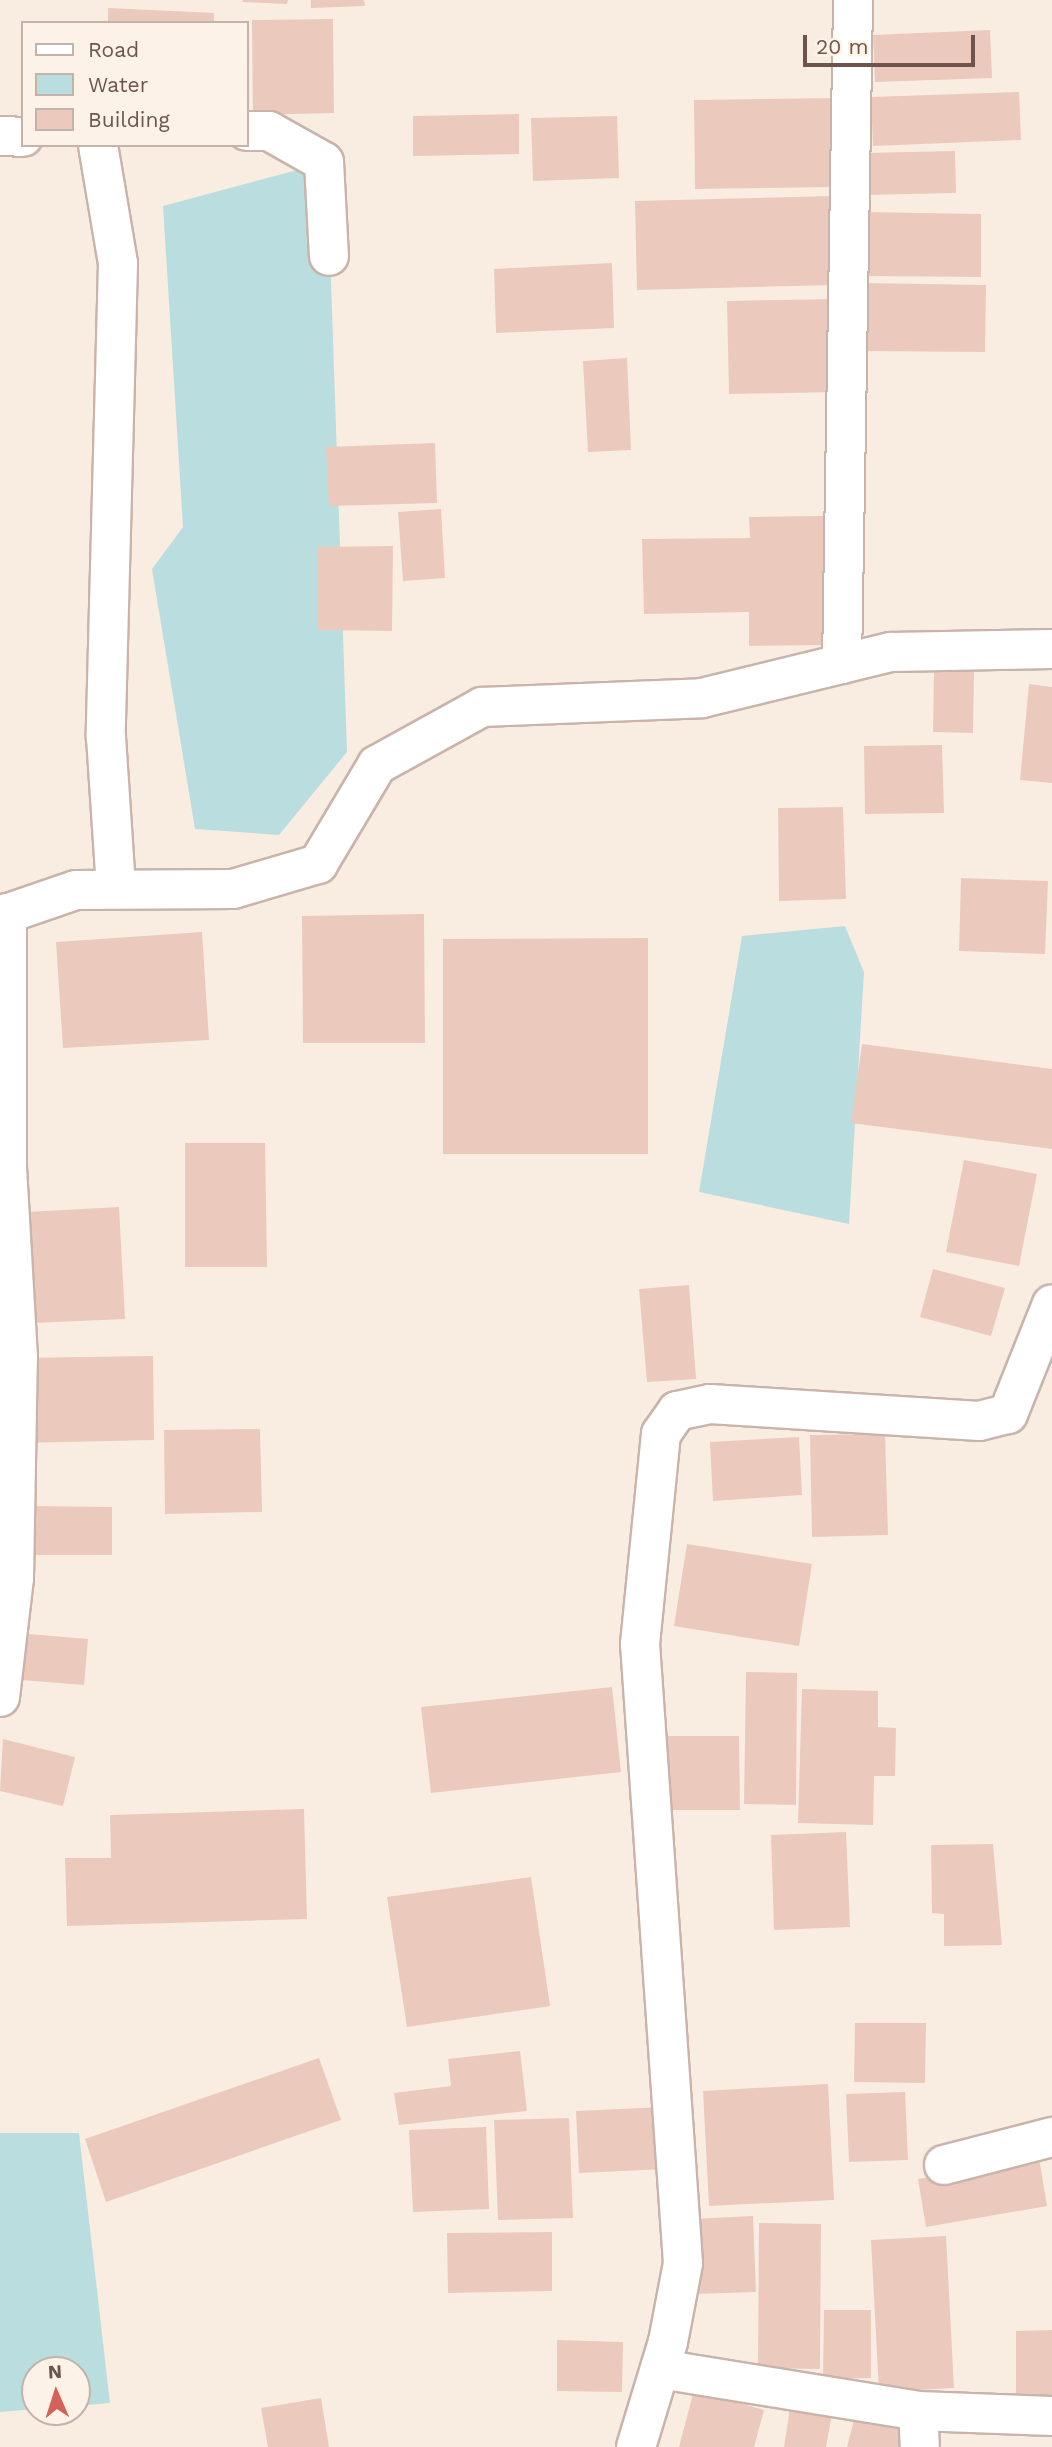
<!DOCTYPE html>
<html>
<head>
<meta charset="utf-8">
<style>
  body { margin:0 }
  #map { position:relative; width:1052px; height:2447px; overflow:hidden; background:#f9ede2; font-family:"Work Sans",sans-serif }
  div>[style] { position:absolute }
  .water>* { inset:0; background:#badedf }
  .building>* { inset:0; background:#ebcabd }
  .roads { filter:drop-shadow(2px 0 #c8b4ab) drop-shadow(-2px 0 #c8b4ab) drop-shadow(0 2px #c8b4ab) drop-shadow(0 -2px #c8b4ab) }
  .minor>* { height:38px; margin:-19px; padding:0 19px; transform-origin:19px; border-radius:19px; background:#fff }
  span { translate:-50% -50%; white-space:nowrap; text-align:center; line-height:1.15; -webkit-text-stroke:6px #fcf2e8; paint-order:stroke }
  .legend { position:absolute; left:21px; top:21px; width:228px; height:126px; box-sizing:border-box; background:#fcf2e8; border:2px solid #c3b3aa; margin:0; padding:9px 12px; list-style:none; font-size:21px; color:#6d544c }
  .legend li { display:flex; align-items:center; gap:14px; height:35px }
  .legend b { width:35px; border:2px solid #c3b3aa }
  .north { position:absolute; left:21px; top:2356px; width:70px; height:70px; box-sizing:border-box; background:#fcf2e8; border:2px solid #c3b3aa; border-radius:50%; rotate:357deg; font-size:19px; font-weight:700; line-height:28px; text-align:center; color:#6d544c }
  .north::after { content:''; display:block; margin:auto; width:24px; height:32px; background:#d46256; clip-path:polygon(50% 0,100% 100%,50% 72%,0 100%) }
  .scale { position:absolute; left:803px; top:35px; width:172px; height:32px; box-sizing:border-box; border:4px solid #6d544c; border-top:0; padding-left:9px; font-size:21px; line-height:24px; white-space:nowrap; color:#6d544c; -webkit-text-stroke:5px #fcf2e8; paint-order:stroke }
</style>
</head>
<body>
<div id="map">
  <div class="water">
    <div style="clip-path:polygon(327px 162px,347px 752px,279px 835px,195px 829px,152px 569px,183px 527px,163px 206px)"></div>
    <div style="clip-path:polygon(845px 926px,864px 972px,849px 1224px,699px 1192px,742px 936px)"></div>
    <div style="clip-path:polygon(0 2133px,79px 2133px,110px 2403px,77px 2406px,77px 2370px,35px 2370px,35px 2409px,0 2412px)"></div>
  </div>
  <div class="building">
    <div style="clip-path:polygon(243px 0,288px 0,287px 4px,242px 2px)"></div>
    <div style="clip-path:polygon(311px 0,364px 0,365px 6px,311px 8px)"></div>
    <div style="clip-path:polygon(108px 8px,214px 13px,214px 23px,108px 23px)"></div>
    <div style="clip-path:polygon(333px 19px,334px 113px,253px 115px,252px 20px)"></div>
    <div style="clip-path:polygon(990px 30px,992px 78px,875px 82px,873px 35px)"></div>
    <div style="clip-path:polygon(1019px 92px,1021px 140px,873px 146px,871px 97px)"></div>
    <div style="clip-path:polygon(837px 98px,838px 187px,695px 189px,694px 100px)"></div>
    <div style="clip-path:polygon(519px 114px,519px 154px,413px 156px,413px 116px)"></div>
    <div style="clip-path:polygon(617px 116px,619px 178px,533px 181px,531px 118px)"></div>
    <div style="clip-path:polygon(955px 151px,956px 193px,864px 195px,864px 153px)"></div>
    <div style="clip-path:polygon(832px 196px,834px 285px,637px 290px,635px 201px)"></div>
    <div style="clip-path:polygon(864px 212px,981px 214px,981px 277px,863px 276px)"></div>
    <div style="clip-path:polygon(612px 263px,614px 328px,496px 333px,494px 269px)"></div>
    <div style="clip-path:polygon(865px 283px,986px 285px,985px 352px,865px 351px)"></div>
    <div style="clip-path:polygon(836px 299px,837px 392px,729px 394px,727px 301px)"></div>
    <div style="clip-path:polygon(627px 358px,631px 450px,588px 452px,583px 361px)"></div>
    <div style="clip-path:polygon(435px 443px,437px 503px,329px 506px,326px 447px)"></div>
    <div style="clip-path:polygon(441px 509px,445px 578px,403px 581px,398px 512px)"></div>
    <div style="clip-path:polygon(823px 516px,824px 645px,749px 646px,749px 612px,644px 614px,642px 539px,750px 538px,749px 517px)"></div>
    <div style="clip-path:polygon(393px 546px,392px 631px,318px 630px,318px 547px)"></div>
    <div style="clip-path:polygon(934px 671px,974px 671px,973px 733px,933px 732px)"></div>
    <div style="clip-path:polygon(1029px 684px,1052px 687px,1052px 783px,1020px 780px)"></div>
    <div style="clip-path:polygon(942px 745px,944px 813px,865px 814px,864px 746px)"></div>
    <div style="clip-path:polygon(843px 807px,846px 899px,779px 901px,778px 808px)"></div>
    <div style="clip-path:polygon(961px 878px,1048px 881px,1045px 954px,959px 951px)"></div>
    <div style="clip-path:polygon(424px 914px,425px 1043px,303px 1043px,302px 916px)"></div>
    <div style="clip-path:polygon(202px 932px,209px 1040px,63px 1048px,56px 942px)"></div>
    <div style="clip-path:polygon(648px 938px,648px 1154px,443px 1154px,443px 939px)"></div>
    <div style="clip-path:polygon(862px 1044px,1052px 1069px,1052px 1149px,851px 1123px)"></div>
    <div style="clip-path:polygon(185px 1143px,265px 1143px,267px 1267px,185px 1267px)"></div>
    <div style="clip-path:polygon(964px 1160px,1037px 1174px,1019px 1266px,946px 1252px)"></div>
    <div style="clip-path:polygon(119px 1207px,125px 1319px,33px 1323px,27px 1212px)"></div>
    <div style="clip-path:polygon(933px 1269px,1005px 1288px,991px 1336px,920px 1317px)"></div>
    <div style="clip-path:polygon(689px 1285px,696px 1379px,647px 1382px,639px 1289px)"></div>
    <div style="clip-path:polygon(153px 1356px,154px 1440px,20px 1443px,18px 1358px)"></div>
    <div style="clip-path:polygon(260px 1429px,262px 1512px,165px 1514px,164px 1430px)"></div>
    <div style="clip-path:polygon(885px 1434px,888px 1535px,812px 1537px,810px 1435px)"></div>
    <div style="clip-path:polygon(799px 1437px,802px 1495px,713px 1501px,710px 1442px)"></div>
    <div style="clip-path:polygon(27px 1506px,112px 1507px,112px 1555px,27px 1555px)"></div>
    <div style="clip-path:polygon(687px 1544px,812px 1564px,799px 1646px,674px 1626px)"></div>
    <div style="clip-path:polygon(29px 1634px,88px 1639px,84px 1685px,21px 1680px)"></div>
    <div style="clip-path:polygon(746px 1672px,797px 1673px,796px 1805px,744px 1804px)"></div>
    <div style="clip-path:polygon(612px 1687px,621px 1772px,431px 1793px,421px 1707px)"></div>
    <div style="clip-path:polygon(802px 1689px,878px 1691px,878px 1727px,896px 1728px,895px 1776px,874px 1776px,873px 1825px,798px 1823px)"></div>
    <div style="clip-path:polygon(668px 1736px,739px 1736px,740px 1810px,668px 1810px)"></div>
    <div style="clip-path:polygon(3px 1739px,75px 1757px,63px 1806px,0 1791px)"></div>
    <div style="clip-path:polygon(304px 1809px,307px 1919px,67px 1926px,65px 1858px,111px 1858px,110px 1815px)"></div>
    <div style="clip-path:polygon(846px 1832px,850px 1927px,774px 1930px,771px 1835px)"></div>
    <div style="clip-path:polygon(993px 1844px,1002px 1945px,944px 1946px,944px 1914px,932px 1913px,931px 1845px)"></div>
    <div style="clip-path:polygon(531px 1877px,550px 2006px,407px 2027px,387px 1897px)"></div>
    <div style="clip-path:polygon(855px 2023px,926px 2023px,925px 2083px,854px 2082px)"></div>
    <div style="clip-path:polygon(520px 2051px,527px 2111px,399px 2125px,394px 2093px,451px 2086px,448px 2059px)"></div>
    <div style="clip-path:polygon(319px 2058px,341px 2120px,106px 2202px,85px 2139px)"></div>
    <div style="clip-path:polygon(828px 2084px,834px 2200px,709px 2206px,703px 2091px)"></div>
    <div style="clip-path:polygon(905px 2092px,908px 2160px,849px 2162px,846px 2094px)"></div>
    <div style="clip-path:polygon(664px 2107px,666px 2169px,579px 2173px,576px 2111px)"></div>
    <div style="clip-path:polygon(569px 2118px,573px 2218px,498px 2220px,494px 2120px)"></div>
    <div style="clip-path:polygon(486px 2127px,489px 2209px,413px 2212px,409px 2130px)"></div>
    <div style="clip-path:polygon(1039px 2158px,1047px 2206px,926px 2227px,918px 2179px)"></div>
    <div style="clip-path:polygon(753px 2216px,756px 2292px,694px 2294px,691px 2219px)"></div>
    <div style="clip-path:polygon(759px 2223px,821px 2224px,820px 2369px,758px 2368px)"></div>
    <div style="clip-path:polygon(552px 2232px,552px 2291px,448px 2293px,447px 2233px)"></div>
    <div style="clip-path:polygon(946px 2236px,954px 2388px,879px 2392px,871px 2240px)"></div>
    <div style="clip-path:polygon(824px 2310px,871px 2310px,871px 2378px,823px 2379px)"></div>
    <div style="clip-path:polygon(1052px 2330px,1052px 2401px,1016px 2401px,1016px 2331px)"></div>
    <div style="clip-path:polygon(557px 2340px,623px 2342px,622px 2392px,557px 2391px)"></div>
    <div style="clip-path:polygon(694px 2390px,764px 2410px,754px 2447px,679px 2447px)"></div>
    <div style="clip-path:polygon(321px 2398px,329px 2447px,268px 2447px,261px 2408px)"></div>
    <div style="clip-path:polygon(790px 2408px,832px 2414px,826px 2447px,784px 2447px)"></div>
    <div style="clip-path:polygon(855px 2416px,913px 2430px,908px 2447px,847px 2447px)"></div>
  </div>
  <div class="roads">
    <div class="minor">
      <div style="left:247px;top:131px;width:22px"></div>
      <div style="left:269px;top:131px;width:63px;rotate:29.4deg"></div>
      <div style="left:324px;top:162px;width:94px;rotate:87deg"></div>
      <div style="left:0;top:136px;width:23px;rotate:2deg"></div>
      <div style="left:98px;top:145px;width:120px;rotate:80.4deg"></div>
      <div style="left:118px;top:263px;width:474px;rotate:91.5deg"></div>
      <div style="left:106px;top:737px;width:152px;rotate:86.2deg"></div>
      <div style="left:842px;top:664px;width:664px;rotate:-89.05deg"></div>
      <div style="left:0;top:916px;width:80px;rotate:-18.9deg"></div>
      <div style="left:76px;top:890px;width:157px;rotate:-0.4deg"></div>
      <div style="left:233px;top:889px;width:89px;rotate:-16.4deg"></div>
      <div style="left:318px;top:864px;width:115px;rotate:-59.2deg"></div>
      <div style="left:377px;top:765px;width:120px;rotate:-28.9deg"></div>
      <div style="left:482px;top:707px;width:220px;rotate:-2.3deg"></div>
      <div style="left:702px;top:698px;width:195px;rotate:-13.7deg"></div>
      <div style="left:891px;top:652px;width:161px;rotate:-1.1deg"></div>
      <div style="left:0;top:1697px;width:120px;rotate:-83.3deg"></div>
      <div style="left:14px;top:1578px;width:220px;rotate:-89deg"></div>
      <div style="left:18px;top:1358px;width:189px;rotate:-93.3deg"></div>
      <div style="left:7px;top:1169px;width:256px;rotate:-90deg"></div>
      <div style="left:944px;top:2165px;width:112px;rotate:-14.5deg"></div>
      <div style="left:660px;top:2369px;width:261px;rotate:9.2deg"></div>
      <div style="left:918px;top:2411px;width:36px;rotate:87deg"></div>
      <div style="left:918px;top:2411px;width:134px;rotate:2.1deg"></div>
      <div style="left:636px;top:2447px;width:110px;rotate:-73.1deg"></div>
      <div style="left:668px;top:2342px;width:80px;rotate:-79.2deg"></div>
      <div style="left:683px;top:2263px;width:620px;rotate:-93.97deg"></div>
      <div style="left:640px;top:1644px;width:211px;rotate:-84.3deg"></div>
      <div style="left:661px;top:1434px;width:28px;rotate:-55deg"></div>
      <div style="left:677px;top:1411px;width:34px;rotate:-12deg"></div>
      <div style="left:710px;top:1404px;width:270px;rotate:3.6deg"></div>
      <div style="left:979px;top:1421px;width:30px;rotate:-14deg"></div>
      <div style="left:1008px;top:1414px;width:118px;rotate:-68.2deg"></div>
    </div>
  </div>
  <ul class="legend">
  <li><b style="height:9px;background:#fff"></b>Road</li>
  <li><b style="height:19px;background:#badedf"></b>Water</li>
  <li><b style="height:19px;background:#ebcabd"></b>Building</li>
  </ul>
  <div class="north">N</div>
  <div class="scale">20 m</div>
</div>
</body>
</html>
